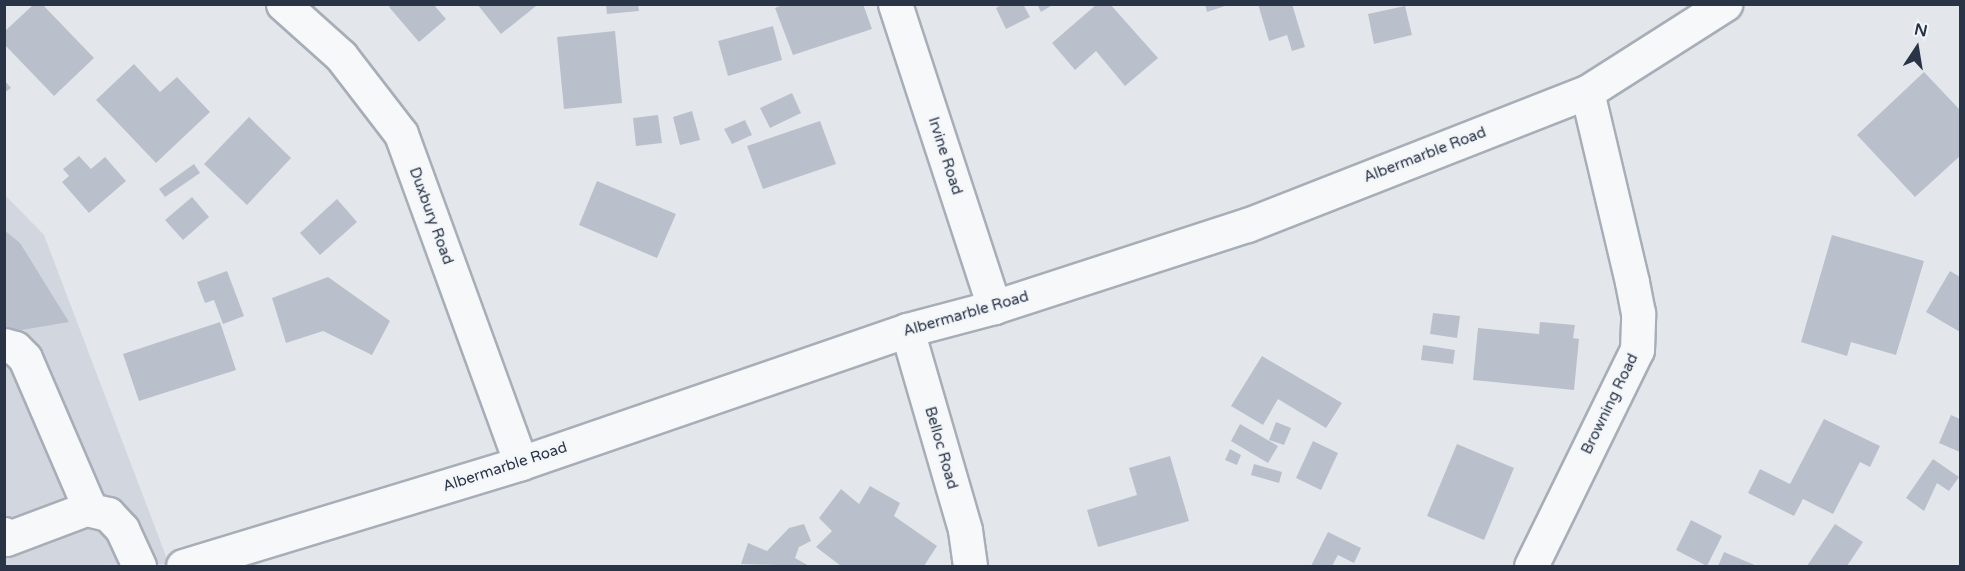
<!DOCTYPE html>
<html>
<head>
<meta charset="utf-8">
<style>
  body { margin:0 }
  #map { position:relative; width:1965px; height:571px; overflow:hidden; background:#e3e7ec; font-family:"Varela Round",sans-serif }
  div>[style] { position:absolute }
  .built>* { inset:0; background:#d1d6df }
  .building>* { inset:0; background:#bac0cb }
  .roads { filter:drop-shadow(2px 0 #a7aeb7) drop-shadow(-2px 0 #a7aeb7) drop-shadow(0 2px #a7aeb7) drop-shadow(0 -2px #a7aeb7) }
  .minor>* { height:33px; margin:-16.5px; padding:0 16.5px; transform-origin:16.5px; border-radius:16.5px; background:#f6f8fa }
  span { translate:-50% -50%; white-space:nowrap; text-align:center; line-height:1.15; -webkit-text-stroke:4.5px #f3f6f9; paint-order:stroke }
  .street-label { font-size:15px; color:#293447 }
  .frame { position:absolute; inset:0; border:6px solid #293447; pointer-events:none }
  .north { position:absolute; left:1887px; top:18px; width:60px; height:60px; -webkit-text-stroke:4px #f3f6f9; paint-order:stroke; rotate:12deg; font-size:16px; font-weight:700; line-height:24px; text-align:center; color:#293447 }
  .north::after { content:''; display:block; margin:auto; width:21px; height:27px; background:#293447; clip-path:polygon(50% 0,100% 100%,50% 72%,0 100%) }
</style>
</head>
<body>
<div id="map">
  <div class="built">
    <div style="clip-path:polygon(4px 194px,44px 235px,169px 564px,5px 566px)"></div>
  </div>
  <div class="building">
    <div style="clip-path:polygon(34px 4px,42px 4px,94px 58px,54px 96px,4px 44px,4px 32px)"></div>
    <div style="clip-path:polygon(477px 4px,535px 4px,536px 6px,501px 34px)"></div>
    <div style="clip-path:polygon(606px 4px,638px 4px,639px 11px,607px 14px)"></div>
    <div style="clip-path:polygon(785px 4px,863px 4px,872px 29px,793px 55px,775px 8px)"></div>
    <div style="clip-path:polygon(1003px 4px,1023px 4px,1030px 17px,1006px 29px,996px 8px)"></div>
    <div style="clip-path:polygon(1037px 4px,1054px 4px,1041px 12px)"></div>
    <div style="clip-path:polygon(1097px 4px,1110px 4px,1158px 58px,1125px 86px,1096px 51px,1075px 70px,1052px 43px)"></div>
    <div style="clip-path:polygon(1205px 4px,1228px 4px,1228px 5px,1207px 12px)"></div>
    <div style="clip-path:polygon(1258px 4px,1292px 4px,1305px 47px,1292px 51px,1287px 35px,1269px 41px)"></div>
    <div style="clip-path:polygon(392px 5px,434px 5px,446px 19px,419px 42px,389px 7px)"></div>
    <div style="clip-path:polygon(1405px 6px,1412px 35px,1374px 44px,1368px 14px)"></div>
    <div style="clip-path:polygon(773px 26px,782px 60px,728px 76px,718px 41px)"></div>
    <div style="clip-path:polygon(615px 31px,622px 103px,564px 109px,557px 37px)"></div>
    <div style="clip-path:polygon(134px 64px,160px 92px,177px 77px,210px 112px,156px 163px,96px 100px)"></div>
    <div style="clip-path:polygon(1924px 72px,1960px 110px,1960px 156px,1915px 197px,1857px 135px)"></div>
    <div style="clip-path:polygon(4px 80px,11px 88px,4px 93px)"></div>
    <div style="clip-path:polygon(792px 93px,801px 113px,770px 128px,760px 108px)"></div>
    <div style="clip-path:polygon(692px 111px,700px 140px,680px 145px,673px 117px)"></div>
    <div style="clip-path:polygon(658px 115px,662px 143px,636px 146px,633px 118px)"></div>
    <div style="clip-path:polygon(249px 117px,291px 158px,247px 205px,204px 164px)"></div>
    <div style="clip-path:polygon(745px 120px,752px 135px,732px 144px,724px 129px)"></div>
    <div style="clip-path:polygon(820px 121px,836px 164px,763px 189px,747px 146px)"></div>
    <div style="clip-path:polygon(79px 156px,91px 169px,105px 157px,126px 181px,89px 213px,62px 182px,69px 176px,63px 169px)"></div>
    <div style="clip-path:polygon(194px 164px,200px 173px,165px 197px,159px 189px)"></div>
    <div style="clip-path:polygon(597px 181px,676px 214px,657px 258px,579px 225px)"></div>
    <div style="clip-path:polygon(192px 197px,209px 217px,183px 240px,165px 220px)"></div>
    <div style="clip-path:polygon(337px 199px,357px 222px,320px 255px,300px 233px)"></div>
    <div style="clip-path:polygon(4px 230px,20px 243px,69px 322px,4px 333px)"></div>
    <div style="clip-path:polygon(1832px 235px,1924px 261px,1896px 355px,1851px 342px,1847px 356px,1801px 342px)"></div>
    <div style="clip-path:polygon(227px 271px,244px 316px,223px 324px,214px 300px,205px 303px,197px 282px)"></div>
    <div style="clip-path:polygon(1950px 271px,1960px 277px,1960px 332px,1926px 312px)"></div>
    <div style="clip-path:polygon(328px 277px,390px 321px,372px 355px,323px 331px,286px 343px,272px 298px)"></div>
    <div style="clip-path:polygon(1433px 313px,1460px 316px,1457px 338px,1430px 334px)"></div>
    <div style="clip-path:polygon(220px 322px,236px 370px,139px 401px,123px 354px)"></div>
    <div style="clip-path:polygon(1540px 322px,1575px 325px,1573px 338px,1579px 339px,1574px 390px,1473px 380px,1478px 328px,1539px 334px)"></div>
    <div style="clip-path:polygon(1423px 345px,1455px 350px,1453px 364px,1421px 360px)"></div>
    <div style="clip-path:polygon(1262px 356px,1342px 403px,1326px 428px,1278px 399px,1263px 425px,1231px 406px)"></div>
    <div style="clip-path:polygon(1951px 415px,1960px 419px,1960px 452px,1939px 443px)"></div>
    <div style="clip-path:polygon(1824px 419px,1880px 446px,1870px 467px,1860px 462px,1833px 514px,1803px 499px,1794px 516px,1748px 493px,1760px 469px,1790px 484px)"></div>
    <div style="clip-path:polygon(1276px 422px,1291px 428px,1284px 445px,1269px 440px)"></div>
    <div style="clip-path:polygon(1240px 424px,1278px 446px,1268px 463px,1231px 441px)"></div>
    <div style="clip-path:polygon(1313px 441px,1338px 453px,1321px 490px,1296px 478px)"></div>
    <div style="clip-path:polygon(1457px 444px,1514px 468px,1484px 540px,1427px 516px)"></div>
    <div style="clip-path:polygon(1230px 449px,1241px 455px,1237px 465px,1225px 460px)"></div>
    <div style="clip-path:polygon(1170px 456px,1189px 521px,1098px 547px,1087px 510px,1137px 495px,1129px 468px)"></div>
    <div style="clip-path:polygon(1933px 459px,1959px 477px,1949px 491px,1937px 483px,1924px 511px,1906px 498px)"></div>
    <div style="clip-path:polygon(1254px 464px,1282px 472px,1279px 483px,1251px 475px)"></div>
    <div style="clip-path:polygon(870px 486px,900px 503px,894px 516px,937px 546px,924px 566px,841px 566px,816px 547px,832px 531px,819px 518px,841px 489px,859px 504px)"></div>
    <div style="clip-path:polygon(1691px 520px,1722px 536px,1707px 566px,1676px 550px)"></div>
    <div style="clip-path:polygon(804px 524px,811px 541px,799px 547px,795px 558px,809px 566px,741px 564px,748px 543px,767px 551px,789px 528px)"></div>
    <div style="clip-path:polygon(1835px 524px,1863px 542px,1847px 566px,1807px 566px)"></div>
    <div style="clip-path:polygon(1328px 532px,1361px 548px,1354px 563px,1338px 555px,1332px 566px,1311px 566px)"></div>
    <div style="clip-path:polygon(1724px 552px,1757px 566px,1718px 566px)"></div>
  </div>
  <div class="roads">
    <div class="minor">
      <div style="left:283px;top:4px;width:78px;rotate:41.9deg"></div>
      <div style="left:341px;top:56px;width:98px;rotate:52.4deg"></div>
      <div style="left:401px;top:134px;width:350px;rotate:70deg"></div>
      <div style="left:895px;top:4px;width:319px;rotate:71.9deg"></div>
      <div style="left:907px;top:330px;width:208px;rotate:73.8deg"></div>
      <div style="left:965px;top:530px;width:36px;rotate:82deg"></div>
      <div style="left:4px;top:345px;width:11px;rotate:15deg"></div>
      <div style="left:15px;top:348px;width:14px;rotate:45deg"></div>
      <div style="left:25px;top:358px;width:157px;rotate:66.7deg"></div>
      <div style="left:87px;top:502px;width:7px;rotate:98deg"></div>
      <div style="left:4px;top:534px;width:5px;rotate:68deg"></div>
      <div style="left:6px;top:539px;width:85px;rotate:-20.6deg"></div>
      <div style="left:86px;top:509px;width:23px;rotate:13deg"></div>
      <div style="left:108px;top:514px;width:21px;rotate:47deg"></div>
      <div style="left:122px;top:529px;width:41px;rotate:65.3deg"></div>
      <div style="left:183px;top:566px;width:353px;rotate:-16.9deg"></div>
      <div style="left:521px;top:463px;width:408px;rotate:-19deg"></div>
      <div style="left:907px;top:330px;width:90px;rotate:-14.8deg"></div>
      <div style="left:994px;top:307px;width:266px;rotate:-18deg"></div>
      <div style="left:1247px;top:225px;width:365px;rotate:-21.4deg"></div>
      <div style="left:1587px;top:92px;width:164px;rotate:-32.5deg"></div>
      <div style="left:1531px;top:566px;width:241px;rotate:-63.9deg"></div>
      <div style="left:1637px;top:350px;width:37px;rotate:-88deg"></div>
      <div style="left:1638px;top:313px;width:32px;rotate:-101deg"></div>
      <div style="left:1632px;top:282px;width:195px;rotate:-103.3deg"></div>
    </div>
  </div>
  <div class="street-label">
    <span style="left:1425px;top:155px;rotate:-21deg">Albermarble Road</span>
    <span style="left:945px;top:156px;rotate:72deg">Irvine Road</span>
    <span style="left:431px;top:216px;rotate:70deg">Duxbury Road</span>
    <span style="left:966px;top:314px;rotate:-16deg">Albermarble Road</span>
    <span style="left:1610px;top:404px;rotate:-64deg">Browning Road</span>
    <span style="left:941px;top:448px;rotate:74deg">Belloc Road</span>
    <span style="left:505px;top:467px;rotate:-18deg">Albermarble Road</span>
  </div>
  <div class="frame"></div>
  <div class="north">N</div>
</div>
</body>
</html>
